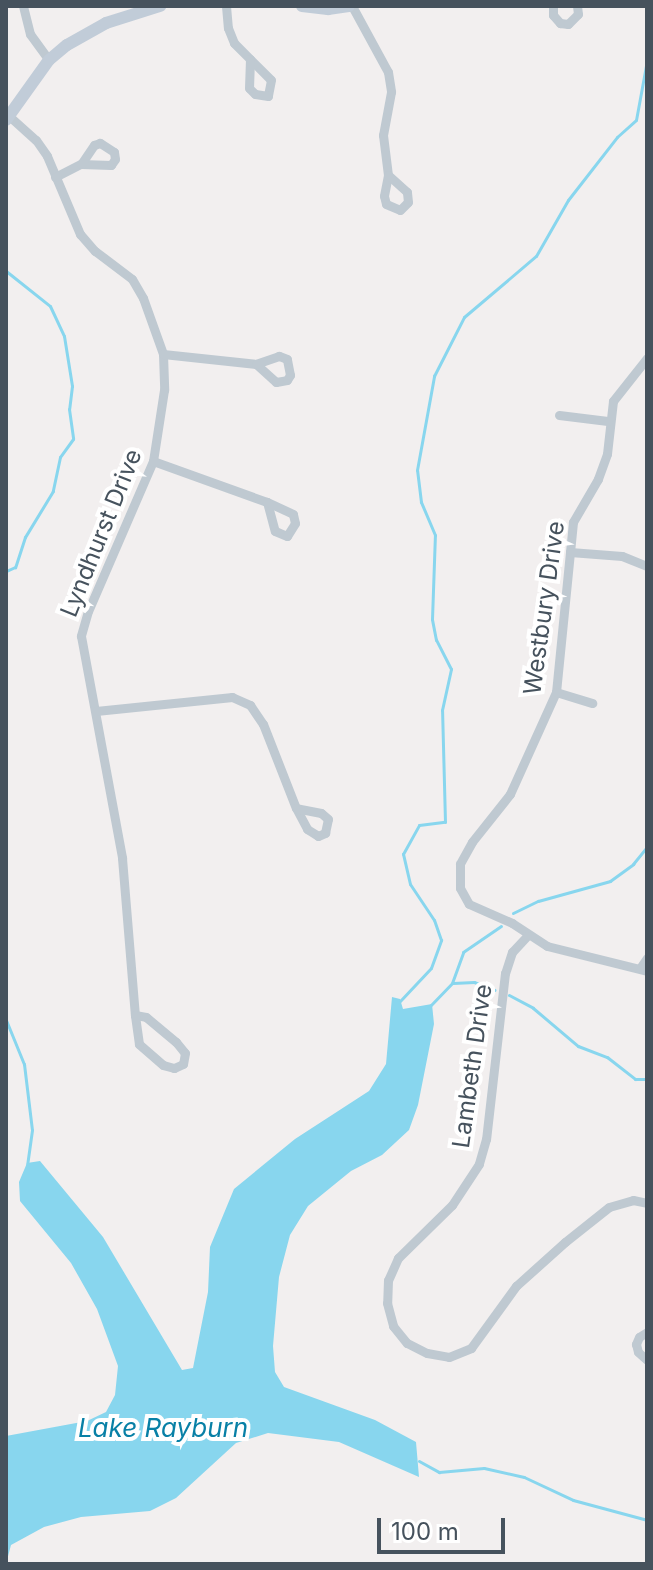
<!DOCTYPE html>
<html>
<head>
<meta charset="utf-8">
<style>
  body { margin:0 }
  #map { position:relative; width:653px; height:1570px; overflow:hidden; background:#f2efef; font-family:Inter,sans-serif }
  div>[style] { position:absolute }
  .water>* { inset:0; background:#88d6ee }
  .stream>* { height:3px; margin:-1.5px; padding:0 1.5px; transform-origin:1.5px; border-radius:1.5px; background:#88d6ee }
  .street>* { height:9px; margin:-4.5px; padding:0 4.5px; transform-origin:4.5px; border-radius:4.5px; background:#bfc9d1 }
  .secondary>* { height:12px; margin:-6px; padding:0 6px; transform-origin:6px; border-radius:6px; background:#c1ccd8 }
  span { translate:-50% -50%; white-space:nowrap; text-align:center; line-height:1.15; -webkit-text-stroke:8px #fff; paint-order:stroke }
  .street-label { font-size:24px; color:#46525d }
  .water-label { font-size:26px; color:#0880a6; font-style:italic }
  .frame { position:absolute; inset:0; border:8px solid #46525d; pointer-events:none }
  .scale { position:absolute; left:377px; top:1518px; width:128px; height:36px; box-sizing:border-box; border:4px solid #46525d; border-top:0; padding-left:10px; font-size:24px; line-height:28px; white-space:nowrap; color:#46525d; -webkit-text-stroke:6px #fff; paint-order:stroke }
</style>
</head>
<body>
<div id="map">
  <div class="water">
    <div style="clip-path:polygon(392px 997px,400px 999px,403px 1009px,432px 1004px,434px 1024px,418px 1105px,409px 1130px,382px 1155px,351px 1171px,308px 1206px,290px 1235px,279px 1277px,273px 1346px,275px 1372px,284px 1387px,375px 1420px,416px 1442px,419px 1477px,339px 1442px,268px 1433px,236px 1443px,176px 1498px,150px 1511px,81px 1517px,44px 1527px,11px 1545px,6px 1564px,6px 1436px,87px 1421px,106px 1412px,115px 1395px,118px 1366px,97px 1309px,71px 1263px,20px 1201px,19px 1182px,27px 1163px,40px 1161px,103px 1237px,182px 1370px,193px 1368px,208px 1292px,210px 1247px,234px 1189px,295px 1139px,369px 1091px,386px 1064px)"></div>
  </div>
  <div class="stream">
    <div style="left:6px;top:271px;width:56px;rotate:38.5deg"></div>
    <div style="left:50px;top:306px;width:33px;rotate:65deg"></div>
    <div style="left:64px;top:336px;width:51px;rotate:80.9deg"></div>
    <div style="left:72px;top:386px;width:23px;rotate:97deg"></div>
    <div style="left:69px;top:409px;width:30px;rotate:82deg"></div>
    <div style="left:73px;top:439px;width:22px;rotate:126deg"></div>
    <div style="left:60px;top:457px;width:35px;rotate:102deg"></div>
    <div style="left:53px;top:491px;width:54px;rotate:121.3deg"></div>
    <div style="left:25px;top:537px;width:32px;rotate:108deg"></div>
    <div style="left:15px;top:567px;width:10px;rotate:156deg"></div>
    <div style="left:513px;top:913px;width:28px;rotate:-26deg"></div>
    <div style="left:538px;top:901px;width:75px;rotate:-15.5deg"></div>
    <div style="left:610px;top:881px;width:29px;rotate:-36deg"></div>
    <div style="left:633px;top:864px;width:22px;rotate:-51deg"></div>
    <div style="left:453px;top:983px;width:21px;rotate:-3deg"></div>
    <div style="left:474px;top:982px;width:22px;rotate:21deg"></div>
    <div style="left:509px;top:995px;width:27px;rotate:28deg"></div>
    <div style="left:533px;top:1008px;width:59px;rotate:40.2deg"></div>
    <div style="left:578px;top:1046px;width:31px;rotate:21deg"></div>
    <div style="left:607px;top:1057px;width:36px;rotate:38deg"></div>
    <div style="left:635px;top:1079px;width:12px"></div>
    <div style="left:400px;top:1001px;width:45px;rotate:-46.8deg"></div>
    <div style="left:431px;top:968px;width:30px;rotate:-70deg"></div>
    <div style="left:441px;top:940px;width:21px;rotate:-109deg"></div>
    <div style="left:434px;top:920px;width:43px;rotate:-123.7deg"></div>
    <div style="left:410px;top:884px;width:31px;rotate:-103deg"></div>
    <div style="left:403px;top:854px;width:33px;rotate:-61deg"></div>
    <div style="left:419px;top:825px;width:26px;rotate:-7deg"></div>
    <div style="left:445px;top:822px;width:112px;rotate:-91.5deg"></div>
    <div style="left:442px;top:710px;width:42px;rotate:-77.6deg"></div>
    <div style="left:451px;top:669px;width:33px;rotate:-117deg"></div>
    <div style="left:436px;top:640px;width:21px;rotate:-101deg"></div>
    <div style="left:432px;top:619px;width:84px;rotate:-88deg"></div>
    <div style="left:435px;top:535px;width:36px;rotate:-113deg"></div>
    <div style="left:421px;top:502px;width:32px;rotate:-97deg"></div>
    <div style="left:417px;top:470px;width:96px;rotate:-79.7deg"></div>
    <div style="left:434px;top:376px;width:66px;rotate:-63deg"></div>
    <div style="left:464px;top:317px;width:94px;rotate:-40.3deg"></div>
    <div style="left:536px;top:256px;width:64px;rotate:-60.3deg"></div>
    <div style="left:568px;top:200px;width:80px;rotate:-52.1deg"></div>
    <div style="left:617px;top:137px;width:25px;rotate:-42deg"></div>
    <div style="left:636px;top:120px;width:61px;rotate:-79.6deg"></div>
    <div style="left:429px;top:1007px;width:33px;rotate:-46deg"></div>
    <div style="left:452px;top:983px;width:33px;rotate:-70deg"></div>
    <div style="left:463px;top:952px;width:46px;rotate:-34.4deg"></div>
    <div style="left:6px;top:1020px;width:48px;rotate:67.8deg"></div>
    <div style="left:24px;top:1064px;width:66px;rotate:83.1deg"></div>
    <div style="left:32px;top:1130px;width:34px;rotate:98deg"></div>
    <div style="left:419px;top:1461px;width:23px;rotate:29deg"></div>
    <div style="left:439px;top:1472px;width:45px;rotate:-5.1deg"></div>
    <div style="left:484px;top:1468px;width:41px;rotate:12.7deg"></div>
    <div style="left:524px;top:1477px;width:54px;rotate:25.1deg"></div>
    <div style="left:573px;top:1500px;width:77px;rotate:15.1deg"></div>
  </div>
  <div class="street">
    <div style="left:23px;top:6px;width:29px;rotate:76deg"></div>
    <div style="left:30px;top:34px;width:32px;rotate:54deg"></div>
    <div style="left:226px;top:6px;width:22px;rotate:85deg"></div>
    <div style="left:228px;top:28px;width:16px;rotate:68deg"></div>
    <div style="left:234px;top:43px;width:52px;rotate:45deg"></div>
    <div style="left:271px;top:80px;width:16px;rotate:101deg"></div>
    <div style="left:268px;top:96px;width:13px;rotate:-171deg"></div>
    <div style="left:255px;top:94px;width:8px;rotate:-135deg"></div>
    <div style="left:249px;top:88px;width:29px;rotate:-88deg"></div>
    <div style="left:352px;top:6px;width:75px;rotate:61.4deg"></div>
    <div style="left:388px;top:72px;width:20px;rotate:81deg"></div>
    <div style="left:391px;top:92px;width:44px;rotate:100.5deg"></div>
    <div style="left:383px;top:135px;width:40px;rotate:82.9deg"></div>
    <div style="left:388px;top:175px;width:21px;rotate:101deg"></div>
    <div style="left:384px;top:196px;width:8px;rotate:76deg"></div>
    <div style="left:386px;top:204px;width:15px;rotate:23deg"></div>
    <div style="left:400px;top:210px;width:11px;rotate:-45deg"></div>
    <div style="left:408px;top:202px;width:10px;rotate:-96deg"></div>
    <div style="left:407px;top:192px;width:25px;rotate:-138deg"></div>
    <div style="left:553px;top:6px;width:9px;rotate:90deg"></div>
    <div style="left:553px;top:15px;width:11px;rotate:49deg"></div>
    <div style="left:560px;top:23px;width:8px;rotate:7deg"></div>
    <div style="left:568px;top:24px;width:14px;rotate:-45deg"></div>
    <div style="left:578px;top:14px;width:8px;rotate:-97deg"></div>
    <div style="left:9px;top:116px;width:36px;rotate:42deg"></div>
    <div style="left:36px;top:140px;width:19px;rotate:55deg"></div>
    <div style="left:47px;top:156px;width:85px;rotate:67.1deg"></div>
    <div style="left:80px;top:234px;width:23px;rotate:49deg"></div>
    <div style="left:95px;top:251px;width:46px;rotate:37.1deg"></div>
    <div style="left:132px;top:279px;width:22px;rotate:60deg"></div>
    <div style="left:143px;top:298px;width:59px;rotate:70.3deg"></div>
    <div style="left:163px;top:354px;width:36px;rotate:88deg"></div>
    <div style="left:164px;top:390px;width:72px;rotate:98.8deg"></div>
    <div style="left:153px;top:461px;width:163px;rotate:113.4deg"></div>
    <div style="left:88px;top:611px;width:26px;rotate:106deg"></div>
    <div style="left:81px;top:636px;width:226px;rotate:79.5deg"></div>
    <div style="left:122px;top:858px;width:158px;rotate:85.3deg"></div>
    <div style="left:135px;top:1015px;width:11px;rotate:10deg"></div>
    <div style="left:146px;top:1017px;width:39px;rotate:40deg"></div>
    <div style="left:176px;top:1042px;width:14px;rotate:51deg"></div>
    <div style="left:185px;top:1053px;width:11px;rotate:100deg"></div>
    <div style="left:183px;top:1064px;width:10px;rotate:156deg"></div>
    <div style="left:174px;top:1068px;width:11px;rotate:-165deg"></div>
    <div style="left:163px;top:1065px;width:32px;rotate:-139deg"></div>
    <div style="left:139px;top:1044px;width:29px;rotate:-98deg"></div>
    <div style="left:55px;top:177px;width:29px;rotate:-27deg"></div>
    <div style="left:81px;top:164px;width:30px;rotate:2deg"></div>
    <div style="left:111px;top:165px;width:7px;rotate:-56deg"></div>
    <div style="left:115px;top:159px;width:7px;rotate:-98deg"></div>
    <div style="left:114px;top:152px;width:17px;rotate:-147deg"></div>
    <div style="left:100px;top:143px;width:6px;rotate:162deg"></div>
    <div style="left:94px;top:145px;width:23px;rotate:124deg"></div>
    <div style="left:163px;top:354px;width:94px;rotate:6.1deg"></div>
    <div style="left:256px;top:364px;width:27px;rotate:42deg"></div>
    <div style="left:276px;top:382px;width:11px;rotate:-10deg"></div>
    <div style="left:287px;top:380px;width:6px;rotate:-59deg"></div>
    <div style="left:290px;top:375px;width:16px;rotate:-101deg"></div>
    <div style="left:287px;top:359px;width:9px;rotate:-159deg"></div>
    <div style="left:279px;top:356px;width:24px;rotate:161deg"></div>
    <div style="left:647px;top:358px;width:55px;rotate:128.3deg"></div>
    <div style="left:613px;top:401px;width:53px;rotate:96.5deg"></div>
    <div style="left:607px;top:454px;width:27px;rotate:110deg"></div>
    <div style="left:598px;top:479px;width:50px;rotate:120.2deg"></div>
    <div style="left:573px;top:522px;width:171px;rotate:95.7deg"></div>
    <div style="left:556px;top:692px;width:112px;rotate:114.3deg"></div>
    <div style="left:510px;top:794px;width:61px;rotate:128.4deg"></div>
    <div style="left:472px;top:842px;width:25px;rotate:119deg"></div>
    <div style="left:460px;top:864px;width:24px;rotate:90deg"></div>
    <div style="left:460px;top:888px;width:18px;rotate:61deg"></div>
    <div style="left:469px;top:904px;width:47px;rotate:23.8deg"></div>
    <div style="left:512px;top:923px;width:42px;rotate:33.3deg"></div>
    <div style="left:547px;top:946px;width:103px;rotate:14deg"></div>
    <div style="left:559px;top:415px;width:49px;rotate:7deg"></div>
    <div style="left:153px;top:461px;width:121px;rotate:19.8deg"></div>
    <div style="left:267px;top:502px;width:30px;rotate:75deg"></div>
    <div style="left:275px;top:531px;width:13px;rotate:23deg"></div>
    <div style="left:287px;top:536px;width:15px;rotate:-58deg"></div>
    <div style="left:295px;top:523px;width:9px;rotate:-103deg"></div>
    <div style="left:293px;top:514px;width:29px;rotate:-155deg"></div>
    <div style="left:570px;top:552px;width:52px;rotate:4.4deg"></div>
    <div style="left:622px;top:556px;width:27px;rotate:22deg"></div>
    <div style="left:556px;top:692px;width:38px;rotate:17deg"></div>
    <div style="left:96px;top:711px;width:137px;rotate:-5.9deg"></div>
    <div style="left:232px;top:697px;width:20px;rotate:24deg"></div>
    <div style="left:250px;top:705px;width:23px;rotate:56deg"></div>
    <div style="left:263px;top:724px;width:90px;rotate:68.6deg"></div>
    <div style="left:296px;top:808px;width:24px;rotate:62deg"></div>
    <div style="left:307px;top:829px;width:13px;rotate:32deg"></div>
    <div style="left:318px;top:836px;width:8px;rotate:-23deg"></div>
    <div style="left:325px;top:833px;width:14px;rotate:-78deg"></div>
    <div style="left:328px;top:819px;width:9px;rotate:-139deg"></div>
    <div style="left:321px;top:813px;width:25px;rotate:-169deg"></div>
    <div style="left:527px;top:936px;width:22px;rotate:133deg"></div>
    <div style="left:512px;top:952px;width:22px;rotate:108deg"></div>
    <div style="left:505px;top:973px;width:167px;rotate:96.5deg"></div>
    <div style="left:486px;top:1139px;width:26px;rotate:106deg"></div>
    <div style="left:479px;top:1164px;width:49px;rotate:123.4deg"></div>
    <div style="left:452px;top:1205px;width:76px;rotate:135.5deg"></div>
    <div style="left:398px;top:1258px;width:24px;rotate:114deg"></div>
    <div style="left:388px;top:1280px;width:23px;rotate:92deg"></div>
    <div style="left:387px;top:1303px;width:24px;rotate:75deg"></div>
    <div style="left:393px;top:1326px;width:22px;rotate:51deg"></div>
    <div style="left:407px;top:1343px;width:22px;rotate:27deg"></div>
    <div style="left:427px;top:1353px;width:22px;rotate:10deg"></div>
    <div style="left:449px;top:1357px;width:24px;rotate:-22deg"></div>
    <div style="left:471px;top:1348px;width:77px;rotate:-54deg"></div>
    <div style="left:516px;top:1286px;width:66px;rotate:-41.9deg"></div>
    <div style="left:565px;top:1242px;width:56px;rotate:-38.5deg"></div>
    <div style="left:609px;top:1207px;width:25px;rotate:-16deg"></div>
    <div style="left:633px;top:1200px;width:14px;rotate:12deg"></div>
    <div style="left:640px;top:968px;width:12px;rotate:-55deg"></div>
    <div style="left:647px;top:1332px;width:9px;rotate:148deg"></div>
    <div style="left:639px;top:1337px;width:8px;rotate:113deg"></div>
    <div style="left:636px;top:1344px;width:8px;rotate:76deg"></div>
    <div style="left:638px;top:1352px;width:12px;rotate:42deg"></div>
  </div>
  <div class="secondary">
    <div style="left:302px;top:6px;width:26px;rotate:7deg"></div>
    <div style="left:328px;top:9px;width:21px;rotate:-8deg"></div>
    <div style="left:6px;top:120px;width:74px;rotate:-54.4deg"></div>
    <div style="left:49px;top:60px;width:23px;rotate:-40deg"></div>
    <div style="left:67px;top:45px;width:45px;rotate:-29.4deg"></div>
    <div style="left:106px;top:23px;width:57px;rotate:-17.5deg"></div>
  </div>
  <div class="street-label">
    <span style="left:101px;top:533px;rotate:-68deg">Lyndhurst Drive</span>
    <span style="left:544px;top:608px;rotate:-82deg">Westbury Drive</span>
    <span style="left:472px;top:1066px;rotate:-82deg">Lambeth Drive</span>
  </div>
  <div class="water-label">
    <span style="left:163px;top:1428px">Lake Rayburn</span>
  </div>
  <div class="frame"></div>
  <div class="scale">100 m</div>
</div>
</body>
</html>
